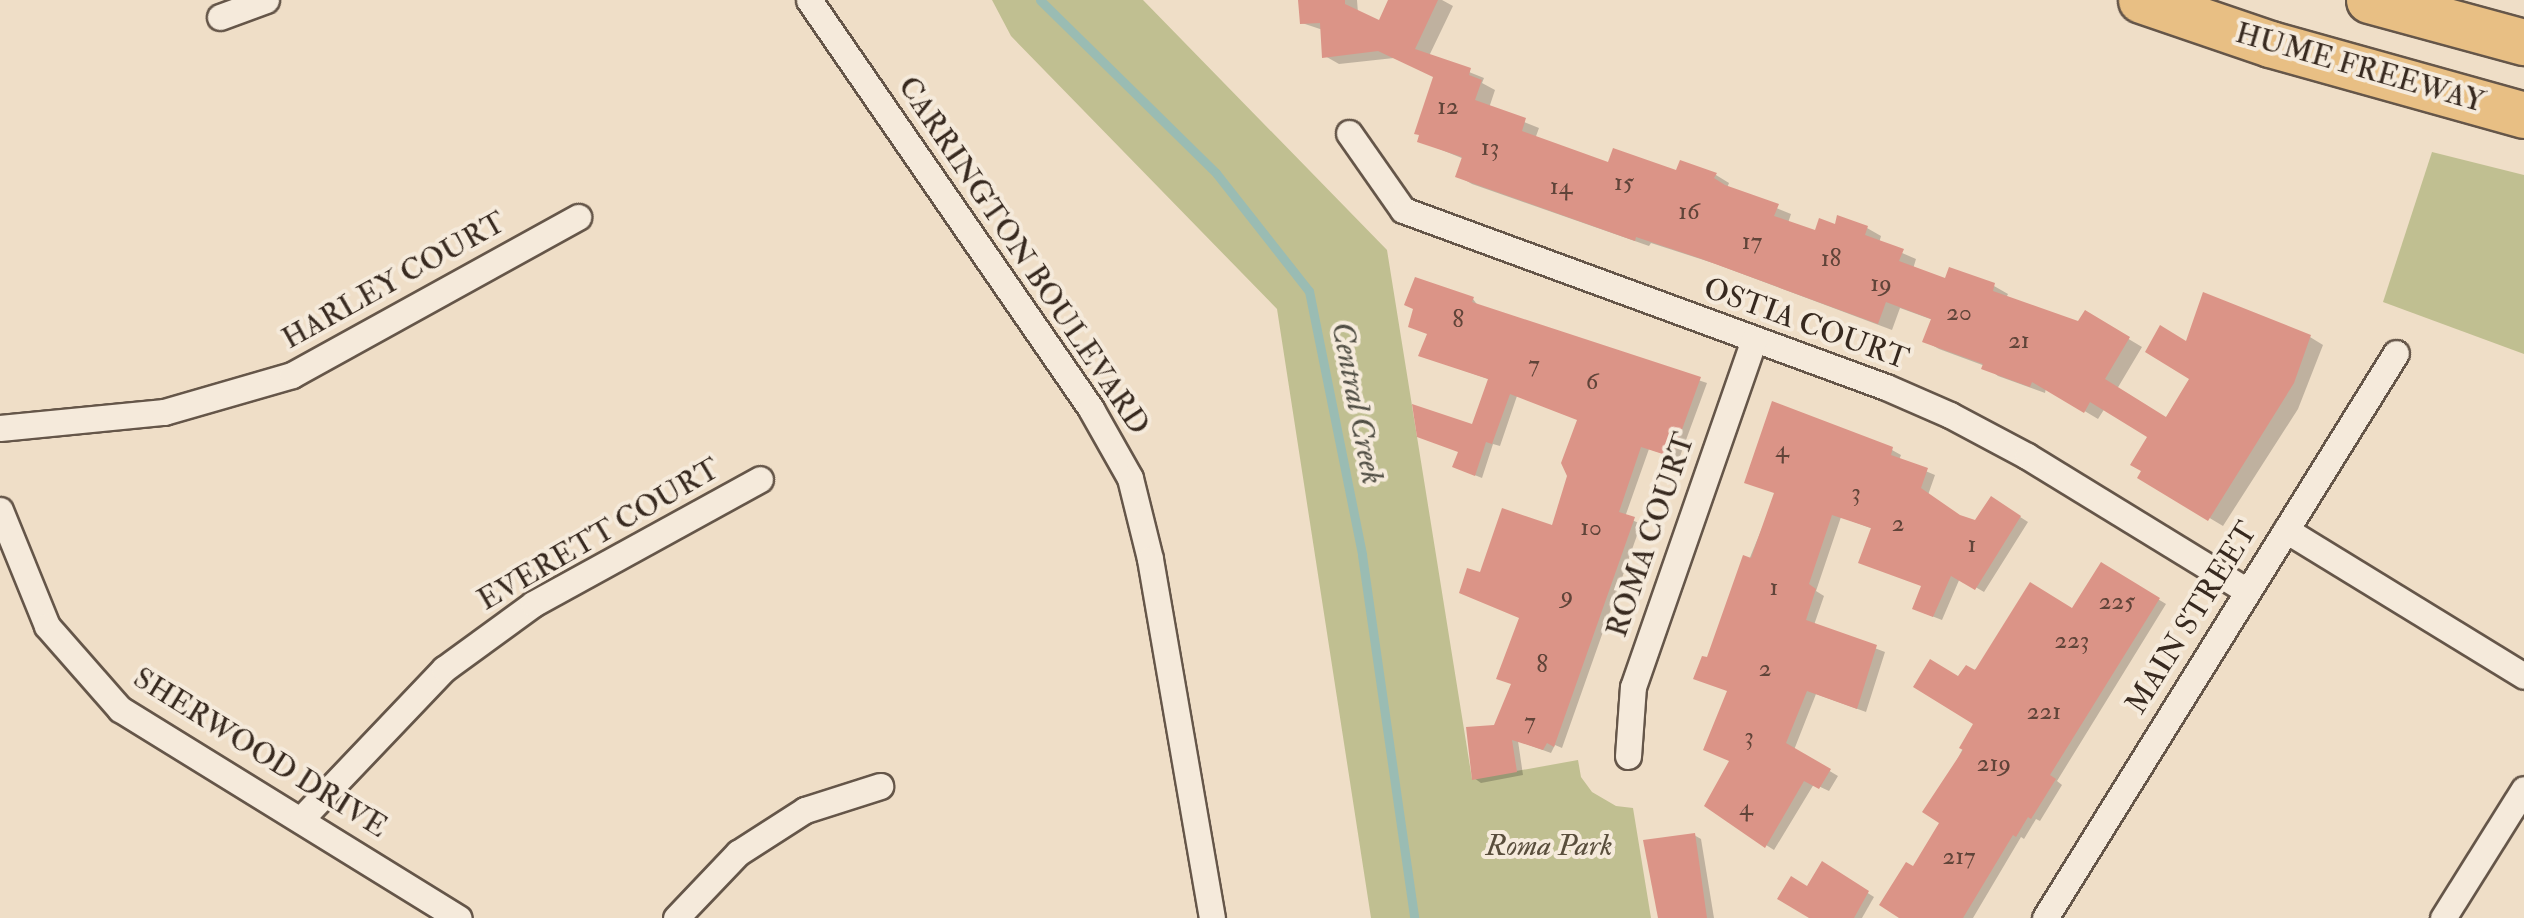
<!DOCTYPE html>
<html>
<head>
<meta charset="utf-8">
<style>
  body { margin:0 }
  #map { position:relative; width:2524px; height:918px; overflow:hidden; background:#efdec7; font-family:"IM FELL Double Pica",serif }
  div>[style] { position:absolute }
  .green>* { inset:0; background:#c0bf91 }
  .shadow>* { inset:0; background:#0003 }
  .stream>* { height:9px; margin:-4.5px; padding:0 4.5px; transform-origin:4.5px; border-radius:4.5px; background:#9abcb3 }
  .building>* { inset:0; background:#db9487 }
  .roads { filter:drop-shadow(2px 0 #655649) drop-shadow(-2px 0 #655649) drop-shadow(0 2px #655649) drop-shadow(0 -2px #655649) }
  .minor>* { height:25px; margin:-12.5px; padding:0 12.5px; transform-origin:12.5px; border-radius:12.5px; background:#f5eadb }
  .motorway>* { height:45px; margin:-22.5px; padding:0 22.5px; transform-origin:22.5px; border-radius:22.5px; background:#e8bf84 }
  span { translate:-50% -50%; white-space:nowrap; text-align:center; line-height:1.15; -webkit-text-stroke:8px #f5eadb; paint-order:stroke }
  .number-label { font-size:25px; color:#604439 }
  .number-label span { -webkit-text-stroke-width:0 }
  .street-label { font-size:30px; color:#37291f }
  .park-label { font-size:30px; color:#594e3c; font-style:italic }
  .water-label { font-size:32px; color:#504e44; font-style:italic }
</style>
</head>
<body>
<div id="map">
  <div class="green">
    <div style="clip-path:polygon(992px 0,1143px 0,1387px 250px,1472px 779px,1578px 760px,1581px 777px,1592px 792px,1616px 806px,1633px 808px,1651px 918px,1371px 918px,1277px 309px,1011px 36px)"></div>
    <div style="clip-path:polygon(2432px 152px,2524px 175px,2524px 354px,2383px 302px)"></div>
  </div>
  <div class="shadow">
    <div style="clip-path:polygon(1301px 0,1357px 0,1358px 13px,1380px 23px,1391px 0,1442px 0,1453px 6px,1429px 56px,1484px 78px,1482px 83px,1495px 90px,1489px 108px,1539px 128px,1535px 139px,1610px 165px,1716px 175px,1729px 183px,1727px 188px,1791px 214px,1788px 223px,1816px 233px,1836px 227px,1839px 218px,1867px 228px,1881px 236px,1879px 243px,1916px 259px,1913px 269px,1947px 281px,1994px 286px,2008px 294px,2006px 298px,2079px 324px,2085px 313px,2142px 347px,2117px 389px,2165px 419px,2192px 378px,2187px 344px,2310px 337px,2323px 345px,2298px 409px,2223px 526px,2141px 477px,2151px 436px,2105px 408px,2098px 419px,2046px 388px,2045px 393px,1998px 376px,1985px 366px,1939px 349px,1925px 341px,1933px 320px,1900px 308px,1892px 330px,1716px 264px,1651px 243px,1649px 246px,1472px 184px,1458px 176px,1464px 159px,1420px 141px,1436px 77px,1394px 58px,1339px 64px,1325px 56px,1323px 30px,1302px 23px)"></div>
    <div style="clip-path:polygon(1473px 299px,1479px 307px,1707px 383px,1679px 459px,1649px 449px,1625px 517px,1641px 524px,1562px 748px,1555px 745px,1551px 753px,1518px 741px,1523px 775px,1481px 783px,1474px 778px,1513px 684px,1522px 618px,1482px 575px,1553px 528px,1570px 476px,1579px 420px,1517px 396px,1500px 446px,1493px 444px,1482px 478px,1462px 470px,1491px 380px,1428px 358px)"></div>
    <div style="clip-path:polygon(1774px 404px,1892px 450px,1901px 455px,1899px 460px,1935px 475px,1928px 495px,1962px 518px,1977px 523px,1992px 499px,2028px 522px,1984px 592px,1960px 578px,1942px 620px,1924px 613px,1923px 586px,1873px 529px,1841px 517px,1816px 591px,1824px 596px,1814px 625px,1885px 652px,1866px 712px,1816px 694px,1794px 750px,1838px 776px,1829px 791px,1814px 784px,1774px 850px,1766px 845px,1732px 761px,1729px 692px,1708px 660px,1776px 494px)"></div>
    <div style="clip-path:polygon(2102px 565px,2166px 604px,2057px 781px,2062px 785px,2040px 821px,2036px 819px,2024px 839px,2021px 837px,1973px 918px,1904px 918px,1914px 869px,1943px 822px,1941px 791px,1976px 723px,1959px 679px,2073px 611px)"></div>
    <div style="clip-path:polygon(1694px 835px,1701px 839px,1714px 918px,1661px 918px)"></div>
    <div style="clip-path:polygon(1823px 865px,1874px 897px,1862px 918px,1814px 918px)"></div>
  </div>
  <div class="stream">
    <div style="left:1040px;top:0;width:247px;rotate:44.5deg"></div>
    <div style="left:1216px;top:173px;width:150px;rotate:51.8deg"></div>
    <div style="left:1309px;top:291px;width:269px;rotate:78.6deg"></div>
    <div style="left:1362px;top:555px;width:367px;rotate:81.8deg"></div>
  </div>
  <div class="building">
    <div style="clip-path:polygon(1298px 0,1345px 0,1345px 4px,1379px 20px,1388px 0,1438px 0,1415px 49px,1471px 68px,1469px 75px,1482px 80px,1475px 100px,1526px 118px,1522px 131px,1608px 162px,1613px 148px,1676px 170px,1680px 160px,1717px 173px,1714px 178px,1725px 185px,1779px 204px,1774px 216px,1815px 230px,1819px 218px,1835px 224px,1837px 215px,1868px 226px,1865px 235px,1904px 249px,1899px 261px,1945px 278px,1949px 267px,1995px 283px,1993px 291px,2078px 321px,2085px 310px,2130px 337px,2105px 379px,2166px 417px,2189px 379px,2145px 352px,2160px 325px,2186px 341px,2203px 292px,2311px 335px,2294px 383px,2208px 521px,2137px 478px,2141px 471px,2130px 465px,2147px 437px,2090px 402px,2084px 413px,2032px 382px,2030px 387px,1981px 369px,1983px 364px,1922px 342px,1931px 319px,1886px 302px,1878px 324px,1699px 258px,1636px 237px,1635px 241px,1455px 177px,1462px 157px,1417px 142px,1419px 135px,1414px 134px,1433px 77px,1378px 51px,1322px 58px,1320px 23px,1300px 24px)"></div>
    <div style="clip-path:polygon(1415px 277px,1474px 297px,1472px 302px,1701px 377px,1672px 457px,1641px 447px,1619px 512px,1635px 517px,1554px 747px,1547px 743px,1543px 750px,1512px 740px,1517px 772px,1472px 780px,1466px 727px,1494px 725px,1511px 684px,1496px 679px,1519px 618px,1459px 593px,1467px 568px,1480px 572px,1502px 508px,1552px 525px,1567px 476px,1561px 463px,1577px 420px,1510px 394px,1492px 444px,1486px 442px,1475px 476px,1452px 467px,1458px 452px,1417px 437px,1412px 404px,1472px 424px,1488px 379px,1418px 356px,1427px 334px,1408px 327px,1413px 309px,1404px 305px)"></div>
    <div style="clip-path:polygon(1772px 401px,1893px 447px,1891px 455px,1928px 468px,1921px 488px,1960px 515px,1975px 520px,1991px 496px,2021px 516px,1975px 590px,1951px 576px,1933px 617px,1912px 609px,1921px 586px,1858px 563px,1871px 528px,1832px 515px,1809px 584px,1816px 589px,1806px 620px,1877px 645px,1857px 709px,1807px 691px,1786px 743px,1831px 769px,1819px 789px,1804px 781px,1765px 848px,1704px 806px,1729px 761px,1703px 750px,1727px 691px,1693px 679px,1702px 656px,1707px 657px,1743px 555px,1751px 558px,1774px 493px,1744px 483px)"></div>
    <div style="clip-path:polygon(2101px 562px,2160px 598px,2050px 775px,2056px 779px,2031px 819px,2028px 817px,2016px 837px,2013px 835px,1963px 918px,1899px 918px,1879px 905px,1906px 862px,1913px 866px,1939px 823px,1922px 812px,1963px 750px,1959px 748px,1973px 724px,1913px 687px,1930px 659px,1958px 676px,1966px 665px,1975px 670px,2030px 582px,2072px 608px)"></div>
    <div style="clip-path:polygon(1695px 833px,1707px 918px,1658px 918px,1643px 840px)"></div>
    <div style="clip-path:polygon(1822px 861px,1869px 891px,1854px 918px,1809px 918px,1777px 899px,1791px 876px,1807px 886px)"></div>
  </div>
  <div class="roads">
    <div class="minor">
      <div style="left:809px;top:0;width:497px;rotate:55.4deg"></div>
      <div style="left:1091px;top:409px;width:79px;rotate:60.5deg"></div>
      <div style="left:1130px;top:478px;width:83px;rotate:76.1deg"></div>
      <div style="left:1150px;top:559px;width:364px;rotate:80.2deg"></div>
      <div style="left:220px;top:17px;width:49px;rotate:-20.3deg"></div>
      <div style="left:1349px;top:133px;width:94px;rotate:55deg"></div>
      <div style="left:1403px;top:210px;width:514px;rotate:20.13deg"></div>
      <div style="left:1886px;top:387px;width:70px;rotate:23.6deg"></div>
      <div style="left:1950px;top:415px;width:87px;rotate:28deg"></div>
      <div style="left:2027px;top:456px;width:257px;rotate:31.5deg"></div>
      <div style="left:0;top:428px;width:165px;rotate:-5.6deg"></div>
      <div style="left:164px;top:412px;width:133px;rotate:-16.1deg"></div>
      <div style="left:292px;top:375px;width:327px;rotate:-28.9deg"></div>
      <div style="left:0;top:510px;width:125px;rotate:67.9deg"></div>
      <div style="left:47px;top:626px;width:111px;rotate:48.7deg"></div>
      <div style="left:120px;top:709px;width:398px;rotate:31.7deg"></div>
      <div style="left:2286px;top:530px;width:279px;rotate:31.5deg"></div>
      <div style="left:1628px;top:756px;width:69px;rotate:-85.9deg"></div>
      <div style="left:1633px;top:687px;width:368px;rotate:-70.8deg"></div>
      <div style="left:302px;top:818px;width:206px;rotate:-46.4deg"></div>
      <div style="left:444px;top:669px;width:110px;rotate:-36.1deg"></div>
      <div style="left:533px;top:604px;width:259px;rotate:-28.8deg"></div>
      <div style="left:676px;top:918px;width:90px;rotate:-46.4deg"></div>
      <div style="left:738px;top:853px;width:80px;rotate:-32.7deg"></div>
      <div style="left:805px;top:810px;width:79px;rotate:-17.7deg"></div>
      <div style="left:2045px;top:918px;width:665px;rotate:-58.15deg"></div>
      <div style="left:2443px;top:918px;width:152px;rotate:-57.9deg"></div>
    </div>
    <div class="motorway">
      <div style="left:2141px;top:0;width:136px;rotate:18.8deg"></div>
      <div style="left:2270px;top:44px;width:264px;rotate:15.6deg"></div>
      <div style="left:2369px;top:0;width:161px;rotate:15.2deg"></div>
    </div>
  </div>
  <div class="number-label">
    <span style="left:1448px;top:107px">12</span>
    <span style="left:1490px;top:148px">13</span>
    <span style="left:1624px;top:183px">15</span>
    <span style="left:1561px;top:187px">14</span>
    <span style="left:1689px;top:212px">16</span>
    <span style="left:1752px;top:242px">17</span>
    <span style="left:1831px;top:259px">18</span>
    <span style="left:1881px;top:284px">19</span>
    <span style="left:1959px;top:313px">20</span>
    <span style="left:1458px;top:320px">8</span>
    <span style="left:2019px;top:341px">21</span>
    <span style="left:1534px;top:365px">7</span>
    <span style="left:1592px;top:382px">6</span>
    <span style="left:1782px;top:450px">4</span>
    <span style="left:1856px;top:493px">3</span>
    <span style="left:1898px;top:524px">2</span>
    <span style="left:1591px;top:528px">10</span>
    <span style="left:1972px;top:545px">1</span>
    <span style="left:1774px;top:588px">1</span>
    <span style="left:1567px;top:596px">9</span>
    <span style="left:2117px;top:602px">225</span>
    <span style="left:2072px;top:641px">223</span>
    <span style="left:1542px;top:665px">8</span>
    <span style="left:1765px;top:669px">2</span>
    <span style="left:2044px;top:712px">221</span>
    <span style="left:1530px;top:722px">7</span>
    <span style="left:1749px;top:737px">3</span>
    <span style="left:1994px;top:764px">219</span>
    <span style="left:1746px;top:808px">4</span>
    <span style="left:1959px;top:857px">217</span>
  </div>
  <div class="street-label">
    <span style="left:2360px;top:68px;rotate:16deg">HUME FREEWAY</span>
    <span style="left:1023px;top:256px;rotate:56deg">CARRINGTON BOULEVARD</span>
    <span style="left:394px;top:281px;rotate:-29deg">HARLEY COURT</span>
    <span style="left:1806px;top:324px;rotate:20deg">OSTIA COURT</span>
    <span style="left:599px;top:535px;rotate:-30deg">EVERETT COURT</span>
    <span style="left:1651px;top:535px;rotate:-71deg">ROMA COURT</span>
    <span style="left:2192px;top:618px;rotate:-58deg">MAIN STREET</span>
    <span style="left:260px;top:753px;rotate:32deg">SHERWOOD DRIVE</span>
  </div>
  <div class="park-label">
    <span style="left:1549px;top:846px">Roma Park</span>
  </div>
  <div class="water-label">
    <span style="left:1357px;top:403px;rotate:79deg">Central Creek</span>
  </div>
</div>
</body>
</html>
